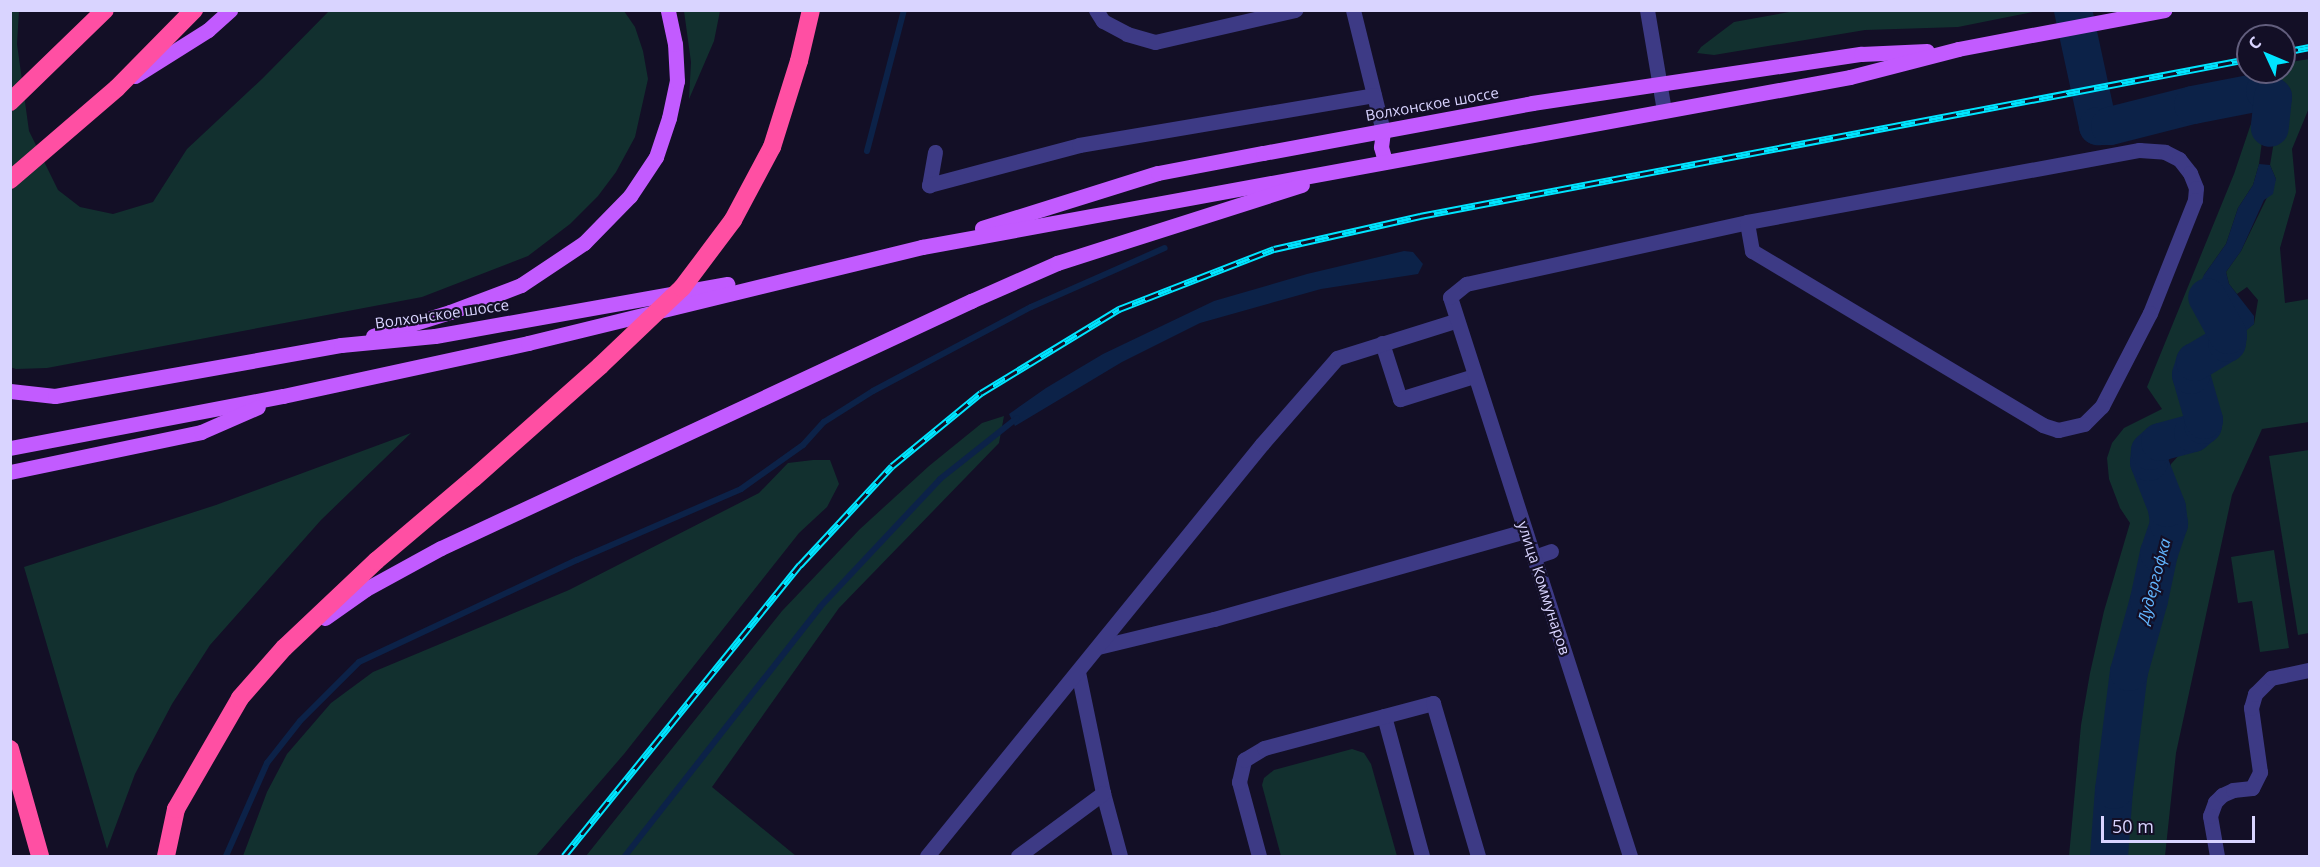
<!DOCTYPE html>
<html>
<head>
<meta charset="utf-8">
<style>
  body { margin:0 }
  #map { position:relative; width:2320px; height:867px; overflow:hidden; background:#130f26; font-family:"Open Sans",sans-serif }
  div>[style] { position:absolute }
  .green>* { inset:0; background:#12302f }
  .water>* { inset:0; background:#0c2248 }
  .stream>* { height:6px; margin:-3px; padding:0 3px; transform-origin:3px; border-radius:3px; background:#0c2248 }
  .river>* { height:38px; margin:-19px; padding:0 19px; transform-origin:19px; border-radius:19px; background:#0c2248 }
  .minor>* { height:15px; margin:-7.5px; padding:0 7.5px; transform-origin:7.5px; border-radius:7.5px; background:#3d3a85 }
  .major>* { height:15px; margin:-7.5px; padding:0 7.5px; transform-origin:7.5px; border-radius:7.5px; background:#c25bff }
  .highway>* { height:18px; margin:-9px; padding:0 9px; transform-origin:9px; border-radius:9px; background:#ff4fa3 }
  .rail>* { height:7px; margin-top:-3.5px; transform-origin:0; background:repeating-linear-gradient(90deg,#130f26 0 14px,#00e5ff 0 28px); box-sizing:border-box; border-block:2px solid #00e5ff }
  .highway-bridge>* { height:18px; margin:-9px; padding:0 9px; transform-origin:9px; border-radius:9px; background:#ff4fa3 }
  span { translate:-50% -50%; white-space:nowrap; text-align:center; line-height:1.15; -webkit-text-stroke:4.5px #130f26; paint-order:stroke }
  .street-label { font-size:15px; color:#d9d4ff }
  .water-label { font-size:16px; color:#62b6ff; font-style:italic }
  .frame { position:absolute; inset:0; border:12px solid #d9d4ff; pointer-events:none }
  .north { position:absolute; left:2236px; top:24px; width:60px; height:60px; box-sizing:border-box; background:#130f26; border:2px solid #625e7d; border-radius:50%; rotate:314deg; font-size:16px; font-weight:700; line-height:24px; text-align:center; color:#d9d4ff }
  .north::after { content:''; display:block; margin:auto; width:21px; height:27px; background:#00e5ff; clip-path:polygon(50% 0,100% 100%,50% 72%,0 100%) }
  .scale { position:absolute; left:2101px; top:816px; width:154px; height:27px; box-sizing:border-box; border:3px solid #d9d4ff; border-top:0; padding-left:8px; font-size:18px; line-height:21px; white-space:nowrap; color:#d9d4ff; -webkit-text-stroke:4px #130f26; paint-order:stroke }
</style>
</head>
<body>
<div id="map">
  <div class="green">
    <div style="clip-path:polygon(10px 11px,19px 11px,17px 44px,29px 131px,58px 190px,80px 207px,113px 214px,153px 202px,187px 149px,263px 78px,329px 11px,624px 11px,635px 27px,643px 51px,648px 79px,635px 137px,616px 172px,598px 196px,570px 224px,528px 256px,422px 297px,47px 368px,16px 369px,10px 367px)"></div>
    <div style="clip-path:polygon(684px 11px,720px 11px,714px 41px,689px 99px,691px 62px)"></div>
    <div style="clip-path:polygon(1795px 11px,1795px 10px,2038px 11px,1958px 27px,1865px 30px,1714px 55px,1697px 53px,1701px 47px,1734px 22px)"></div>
    <div style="clip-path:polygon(2309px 59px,2309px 108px,2292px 149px,2296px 192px,2280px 248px,2285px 303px,2309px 299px,2309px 422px,2262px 429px,2232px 495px,2176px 753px,2165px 856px,2115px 856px,2134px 678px,2173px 538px,2174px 522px,2167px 476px,2171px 464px,2181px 453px,2202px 439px,2208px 422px,2197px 378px,2202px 362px,2254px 324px,2258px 300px,2247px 287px,2237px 294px,2229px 284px,2226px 272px,2241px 251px,2276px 179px,2270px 165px,2282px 93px,2272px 72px,2284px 72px,2284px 63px)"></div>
    <div style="clip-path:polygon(2259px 100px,2267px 104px,2259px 164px,2253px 185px,2238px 208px,2226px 244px,2204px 275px,2201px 304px,2216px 322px,2219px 330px,2218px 340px,2190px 359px,2184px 374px,2198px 411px,2195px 425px,2150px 442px,2141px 465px,2165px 510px,2104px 749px,2099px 856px,2069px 856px,2081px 725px,2090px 673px,2104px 611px,2130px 523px,2120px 508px,2109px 479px,2107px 458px,2112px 443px,2124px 428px,2162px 409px,2147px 387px,2234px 174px)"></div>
    <div style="clip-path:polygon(1004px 416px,999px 443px,839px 608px,712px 787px,796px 856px,586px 856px,782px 611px,860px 529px,929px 466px,982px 423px)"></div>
    <div style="clip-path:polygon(411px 433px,321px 520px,210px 645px,172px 704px,135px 774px,107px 849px,24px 567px,216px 505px)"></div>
    <div style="clip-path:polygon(2309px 450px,2309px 633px,2298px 635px,2269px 456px)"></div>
    <div style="clip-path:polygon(813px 460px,830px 460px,839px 484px,827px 507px,799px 533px,624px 754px,536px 856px,243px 856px,267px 792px,287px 754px,331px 703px,373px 672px,569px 590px,759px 493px,788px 463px)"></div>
    <div style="clip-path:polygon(2274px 550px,2289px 648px,2260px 652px,2252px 601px,2238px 603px,2231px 557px)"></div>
    <div style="clip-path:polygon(1352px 749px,1364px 753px,1371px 764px,1397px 856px,1281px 856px,1262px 785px,1264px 778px,1274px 770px)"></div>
  </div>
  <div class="water">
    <div style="clip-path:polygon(2259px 164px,2270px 165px,2276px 179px,2273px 194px,2264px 200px,2241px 251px,2226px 272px,2229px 284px,2254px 316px,2254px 324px,2233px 342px,2218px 340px,2219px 331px,2216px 322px,2195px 294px,2204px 275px,2226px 244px,2238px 208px,2253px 185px)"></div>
    <div style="clip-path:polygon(1404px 251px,1413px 252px,1423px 264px,1418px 274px,1321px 289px,1200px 323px,1122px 362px,1015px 426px,1009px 414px,1046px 388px,1103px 354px,1214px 301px,1307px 274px)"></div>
  </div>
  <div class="stream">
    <div style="left:2091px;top:128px;width:7px;rotate:-16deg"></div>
    <div style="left:867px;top:151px;width:146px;rotate:-75.3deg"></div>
    <div style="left:226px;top:856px;width:102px;rotate:-66.2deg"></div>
    <div style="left:267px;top:763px;width:53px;rotate:-51.8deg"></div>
    <div style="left:300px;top:721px;width:83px;rotate:-45deg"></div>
    <div style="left:359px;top:662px;width:241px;rotate:-25.1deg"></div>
    <div style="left:577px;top:560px;width:179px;rotate:-23.4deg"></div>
    <div style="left:741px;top:489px;width:76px;rotate:-35.4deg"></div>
    <div style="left:803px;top:445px;width:31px;rotate:-48deg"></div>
    <div style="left:824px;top:422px;width:58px;rotate:-32.3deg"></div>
    <div style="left:873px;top:391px;width:179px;rotate:-28deg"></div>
    <div style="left:1031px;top:307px;width:146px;rotate:-23.8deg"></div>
    <div style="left:625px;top:856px;width:316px;rotate:-51.9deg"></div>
    <div style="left:820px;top:607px;width:175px;rotate:-46.8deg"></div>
    <div style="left:940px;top:479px;width:98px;rotate:-38.4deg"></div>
  </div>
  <div class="river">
    <div style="left:2073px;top:10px;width:119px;rotate:77.8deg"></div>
    <div style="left:2098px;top:126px;width:12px"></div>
    <div style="left:2110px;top:126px;width:86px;rotate:-14.2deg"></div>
    <div style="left:2193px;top:105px;width:73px;rotate:-11deg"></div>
    <div style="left:2265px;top:91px;width:10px;rotate:37deg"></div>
    <div style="left:2273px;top:97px;width:31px;rotate:96deg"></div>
    <div style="left:2109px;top:856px;width:66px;rotate:-85.7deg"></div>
    <div style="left:2114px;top:790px;width:119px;rotate:-82.8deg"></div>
    <div style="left:2129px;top:672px;width:75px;rotate:-74.5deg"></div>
    <div style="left:2149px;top:600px;width:48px;rotate:-78deg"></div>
    <div style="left:2159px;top:553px;width:31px;rotate:-71deg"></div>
    <div style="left:2169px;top:524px;width:16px;rotate:-97deg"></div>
    <div style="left:2167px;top:508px;width:49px;rotate:-111.4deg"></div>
    <div style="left:2149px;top:462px;width:11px;rotate:-85deg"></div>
    <div style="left:2150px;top:451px;width:13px;rotate:-42deg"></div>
    <div style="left:2160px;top:442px;width:34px;rotate:-15deg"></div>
    <div style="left:2193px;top:433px;width:13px;rotate:-39deg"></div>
    <div style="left:2203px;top:425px;width:5px;rotate:-79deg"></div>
    <div style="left:2204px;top:420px;width:47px;rotate:-106.1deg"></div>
    <div style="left:2191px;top:375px;width:14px;rotate:-73deg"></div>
    <div style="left:2195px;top:362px;width:37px;rotate:-31deg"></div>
    <div style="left:2227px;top:343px;width:8px;rotate:-83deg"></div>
    <div style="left:2228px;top:335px;width:43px;rotate:-118.9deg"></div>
  </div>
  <div class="minor">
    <div style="left:1096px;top:10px;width:13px;rotate:58deg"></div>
    <div style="left:1103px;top:21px;width:27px;rotate:28deg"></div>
    <div style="left:1127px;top:34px;width:29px;rotate:16deg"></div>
    <div style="left:1155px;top:42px;width:144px;rotate:-12.9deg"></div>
    <div style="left:1353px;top:10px;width:125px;rotate:76.1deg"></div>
    <div style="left:1647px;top:10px;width:102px;rotate:80.4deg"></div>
    <div style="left:935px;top:152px;width:34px;rotate:100deg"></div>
    <div style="left:929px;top:185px;width:155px;rotate:-14.9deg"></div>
    <div style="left:1079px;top:145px;width:299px;rotate:-9.6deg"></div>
    <div style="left:1382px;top:343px;width:59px;rotate:72.2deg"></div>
    <div style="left:1400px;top:399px;width:77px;rotate:-17.3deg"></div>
    <div style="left:1534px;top:557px;width:18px;rotate:-19deg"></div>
    <div style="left:1098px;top:647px;width:119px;rotate:-13.6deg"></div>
    <div style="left:1214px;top:619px;width:323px;rotate:-15.8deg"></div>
    <div style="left:1078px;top:672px;width:124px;rotate:78.3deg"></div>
    <div style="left:1103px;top:793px;width:65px;rotate:74.9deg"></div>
    <div style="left:1384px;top:716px;width:145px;rotate:74.8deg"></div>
    <div style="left:927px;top:856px;width:531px;rotate:-50.89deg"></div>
    <div style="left:1262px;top:444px;width:114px;rotate:-48.9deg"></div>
    <div style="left:1337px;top:358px;width:124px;rotate:-17.4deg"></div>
    <div style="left:1018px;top:856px;width:106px;rotate:-36.5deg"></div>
    <div style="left:1259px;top:856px;width:77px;rotate:-105.1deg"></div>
    <div style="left:1239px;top:782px;width:23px;rotate:-77deg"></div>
    <div style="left:1244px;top:760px;width:23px;rotate:-31deg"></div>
    <div style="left:1264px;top:748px;width:175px;rotate:-14.9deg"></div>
    <div style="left:1433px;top:703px;width:159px;rotate:73.6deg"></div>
    <div style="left:1630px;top:856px;width:587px;rotate:-107.85deg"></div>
    <div style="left:1450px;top:297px;width:21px;rotate:-39deg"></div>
    <div style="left:1466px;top:284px;width:288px;rotate:-12.4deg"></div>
    <div style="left:1747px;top:222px;width:399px;rotate:-10.4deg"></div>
    <div style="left:2139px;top:150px;width:26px;rotate:4deg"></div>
    <div style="left:2165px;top:152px;width:16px;rotate:27deg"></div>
    <div style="left:2179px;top:159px;width:18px;rotate:52deg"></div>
    <div style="left:2190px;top:173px;width:16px;rotate:68deg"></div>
    <div style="left:2196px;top:188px;width:12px;rotate:95deg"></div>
    <div style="left:2195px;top:200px;width:122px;rotate:111.7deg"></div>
    <div style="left:2150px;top:313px;width:105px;rotate:117.3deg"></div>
    <div style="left:2102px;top:406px;width:25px;rotate:135deg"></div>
    <div style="left:2084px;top:424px;width:27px;rotate:167deg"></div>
    <div style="left:2058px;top:430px;width:16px;rotate:-162deg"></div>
    <div style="left:2043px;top:425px;width:339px;rotate:-149.1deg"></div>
    <div style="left:1752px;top:251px;width:29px;rotate:-100deg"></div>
    <div style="left:2217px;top:856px;width:41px;rotate:-99.9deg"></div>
    <div style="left:2210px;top:816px;width:15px;rotate:-70deg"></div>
    <div style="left:2215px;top:802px;width:10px;rotate:-45deg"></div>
    <div style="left:2222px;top:795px;width:12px;rotate:-24deg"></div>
    <div style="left:2233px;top:790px;width:19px;rotate:-6deg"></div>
    <div style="left:2252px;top:788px;width:18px;rotate:-63deg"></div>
    <div style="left:2260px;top:772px;width:65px;rotate:-98deg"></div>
    <div style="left:2251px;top:708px;width:15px;rotate:-74deg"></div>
    <div style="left:2255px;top:694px;width:23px;rotate:-45deg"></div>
    <div style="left:2271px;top:678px;width:40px;rotate:-12deg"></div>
  </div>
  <div class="major">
    <div style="left:135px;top:76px;width:86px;rotate:-32.2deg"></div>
    <div style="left:208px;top:30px;width:30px;rotate:-42deg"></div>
    <div style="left:1383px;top:131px;width:16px;rotate:97deg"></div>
    <div style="left:1381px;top:147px;width:15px;rotate:74deg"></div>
    <div style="left:982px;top:228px;width:184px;rotate:-17.4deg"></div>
    <div style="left:1158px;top:173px;width:107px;rotate:-10.8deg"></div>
    <div style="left:1263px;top:153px;width:274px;rotate:-10.5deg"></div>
    <div style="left:1532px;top:103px;width:333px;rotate:-8.5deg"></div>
    <div style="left:1861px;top:54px;width:66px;rotate:-2.6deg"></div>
    <div style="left:373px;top:336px;width:81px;rotate:-17.3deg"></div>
    <div style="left:450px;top:312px;width:76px;rotate:-20.8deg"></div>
    <div style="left:521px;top:285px;width:76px;rotate:-33.7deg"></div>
    <div style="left:584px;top:243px;width:66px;rotate:-45.6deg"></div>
    <div style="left:630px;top:196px;width:47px;rotate:-56.3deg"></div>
    <div style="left:656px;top:157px;width:41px;rotate:-71.6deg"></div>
    <div style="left:669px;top:118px;width:38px;rotate:-78deg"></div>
    <div style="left:677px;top:81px;width:37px;rotate:-93deg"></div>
    <div style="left:675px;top:44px;width:35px;rotate:-102deg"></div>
    <div style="left:10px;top:391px;width:45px;rotate:6.3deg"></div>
    <div style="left:55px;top:396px;width:291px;rotate:-10.1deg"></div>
    <div style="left:341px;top:345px;width:94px;rotate:-5.5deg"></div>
    <div style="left:435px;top:336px;width:297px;rotate:-10.1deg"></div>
    <div style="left:10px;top:448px;width:278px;rotate:-10.8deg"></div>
    <div style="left:283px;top:396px;width:251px;rotate:-12.2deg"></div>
    <div style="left:528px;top:343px;width:406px;rotate:-13.7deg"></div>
    <div style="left:922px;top:247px;width:943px;rotate:-10.38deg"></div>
    <div style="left:1850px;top:77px;width:112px;rotate:-14.5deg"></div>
    <div style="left:1958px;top:49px;width:210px;rotate:-10.7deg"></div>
    <div style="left:10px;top:472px;width:195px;rotate:-11.8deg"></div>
    <div style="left:201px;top:432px;width:62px;rotate:-23.7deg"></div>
    <div style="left:325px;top:618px;width:50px;rotate:-35.3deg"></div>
    <div style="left:366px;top:589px;width:85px;rotate:-28.7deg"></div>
    <div style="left:441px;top:548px;width:585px;rotate:-24.99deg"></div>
    <div style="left:971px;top:301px;width:94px;rotate:-23.8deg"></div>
    <div style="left:1057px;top:263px;width:257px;rotate:-17.7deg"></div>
  </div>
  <div class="highway">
    <div style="left:799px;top:61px;width:52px;rotate:-76.8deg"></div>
    <div style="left:10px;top:102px;width:132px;rotate:-44.1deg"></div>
    <div style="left:10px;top:180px;width:141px;rotate:-40.7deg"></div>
    <div style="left:117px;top:88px;width:110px;rotate:-45.4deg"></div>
    <div style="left:10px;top:749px;width:111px;rotate:74.3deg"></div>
    <div style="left:166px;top:856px;width:48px;rotate:-78deg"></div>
    <div style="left:176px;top:809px;width:128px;rotate:-60deg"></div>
    <div style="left:240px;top:698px;width:67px;rotate:-48.7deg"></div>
    <div style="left:284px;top:648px;width:127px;rotate:-43.4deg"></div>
    <div style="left:376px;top:561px;width:128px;rotate:-40.3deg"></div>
  </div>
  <div class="rail">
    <div style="left:2284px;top:52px;width:26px;rotate:-11deg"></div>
    <div style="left:564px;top:856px;width:375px;rotate:-51deg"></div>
    <div style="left:800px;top:565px;width:135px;rotate:-47.1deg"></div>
    <div style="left:892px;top:466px;width:115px;rotate:-39.4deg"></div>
    <div style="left:981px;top:393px;width:162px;rotate:-31.3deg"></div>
    <div style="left:1119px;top:309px;width:166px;rotate:-21.2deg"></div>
    <div style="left:1274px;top:249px;width:150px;rotate:-12.7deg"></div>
    <div style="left:1420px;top:216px;width:843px;rotate:-10.74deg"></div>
  </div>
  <div class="highway-bridge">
    <div style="left:474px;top:478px;width:169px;rotate:-41.6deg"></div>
    <div style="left:600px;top:366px;width:113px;rotate:-43.6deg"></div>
    <div style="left:682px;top:288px;width:85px;rotate:-53.1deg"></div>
    <div style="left:733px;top:220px;width:83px;rotate:-61.9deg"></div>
    <div style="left:772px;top:147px;width:90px;rotate:-72.6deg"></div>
  </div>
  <div class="street-label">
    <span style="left:1432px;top:104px;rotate:-10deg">Волхонское шоссе</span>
    <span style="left:442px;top:314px;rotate:-8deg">Волхонское шоссе</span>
    <span style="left:1544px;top:588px;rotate:72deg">улица Коммунаров</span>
  </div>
  <div class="water-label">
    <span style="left:2154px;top:581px;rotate:-75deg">Дудергофка</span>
  </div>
  <div class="frame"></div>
  <div class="north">С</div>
  <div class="scale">50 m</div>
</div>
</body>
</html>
